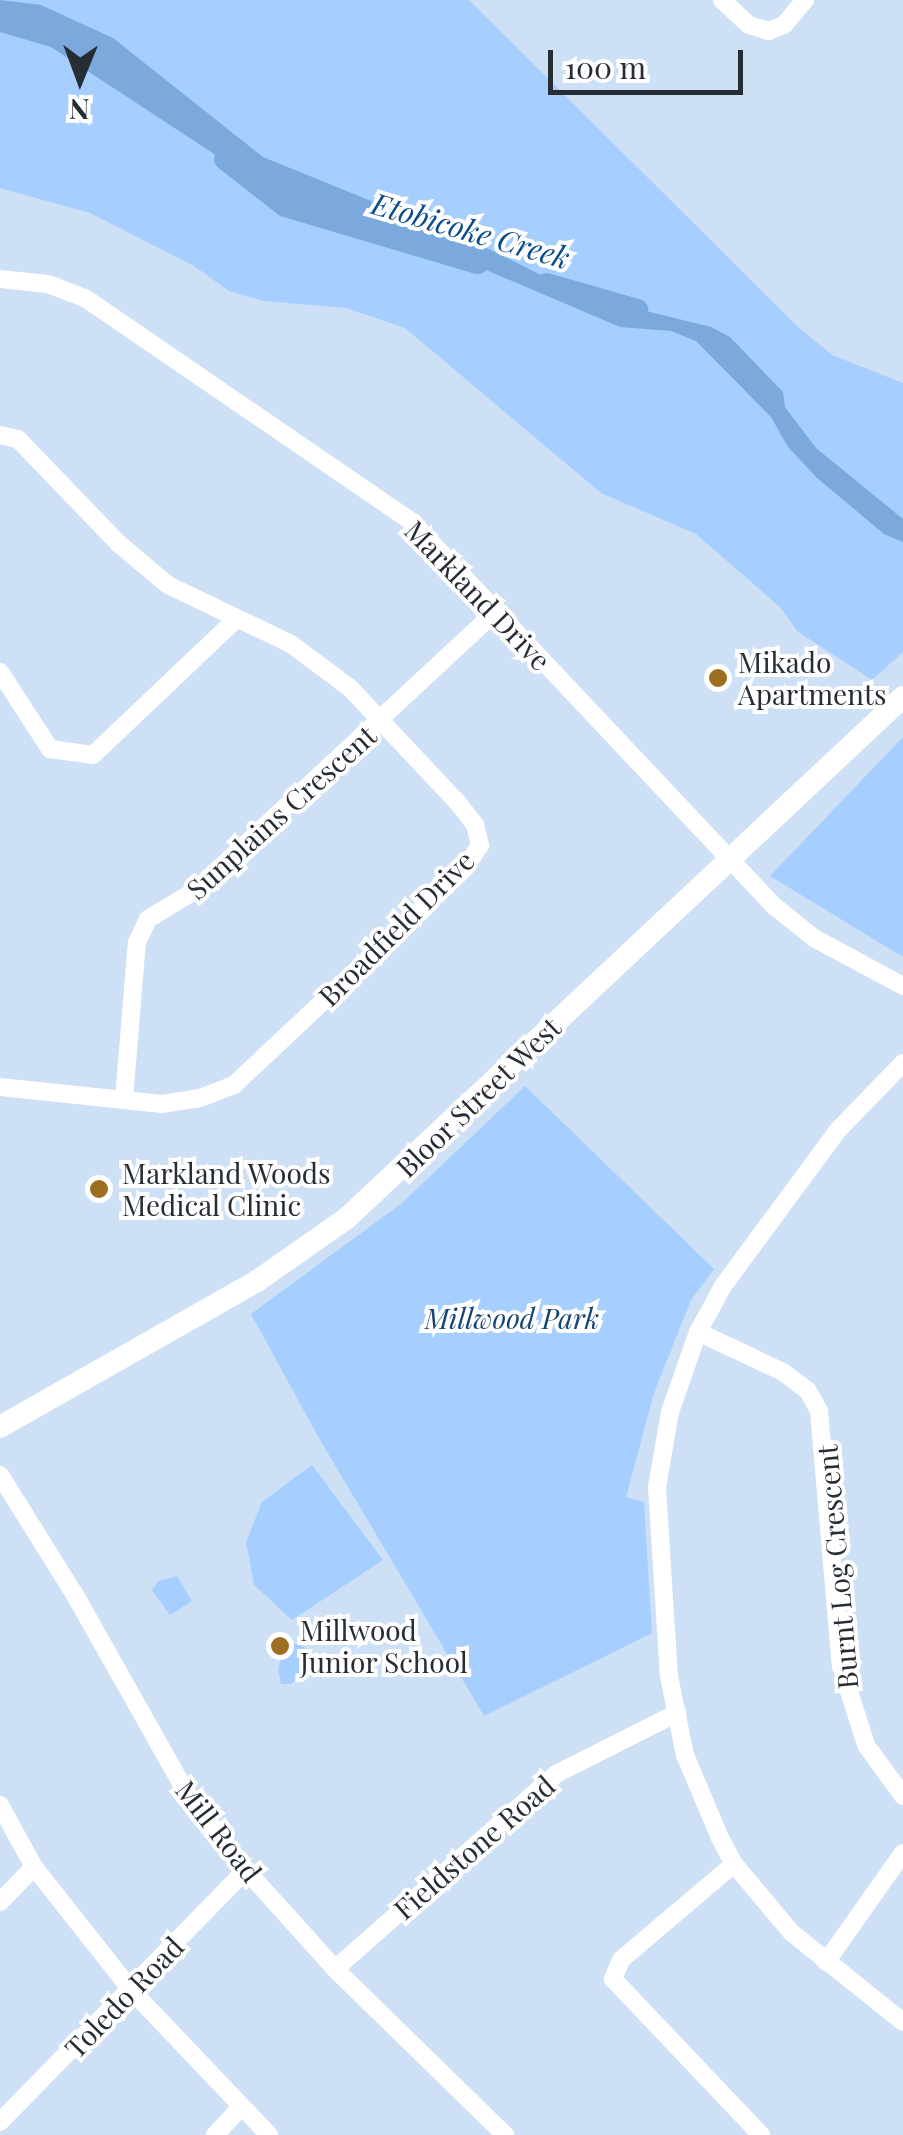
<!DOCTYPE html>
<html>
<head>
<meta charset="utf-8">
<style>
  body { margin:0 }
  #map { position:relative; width:903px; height:2135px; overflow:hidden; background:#cee0f6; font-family:"Playfair Display",serif }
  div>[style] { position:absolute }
  .green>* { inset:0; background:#a6cfff }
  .water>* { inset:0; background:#7ca9dd }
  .river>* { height:22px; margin:-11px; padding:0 11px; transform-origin:11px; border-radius:11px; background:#7ca9dd }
  .minor>* { height:18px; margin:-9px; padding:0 9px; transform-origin:9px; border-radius:9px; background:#fff }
  .major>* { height:22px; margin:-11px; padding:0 11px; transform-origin:11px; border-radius:11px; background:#fff }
  .dots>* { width:28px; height:28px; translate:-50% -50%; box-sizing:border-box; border:5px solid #fff; border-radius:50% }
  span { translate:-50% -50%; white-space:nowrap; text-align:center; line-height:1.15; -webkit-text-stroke:8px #fff; paint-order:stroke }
  .street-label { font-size:28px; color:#272d35 }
  .poi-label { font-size:28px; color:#272d35 }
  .left { translate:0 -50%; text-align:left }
  .park-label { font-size:28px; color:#154474; font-style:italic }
  .water-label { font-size:30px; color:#0b4d8c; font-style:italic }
  .north { position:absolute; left:30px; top:30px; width:100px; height:100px; -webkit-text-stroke:8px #fff; paint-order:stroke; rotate:181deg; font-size:28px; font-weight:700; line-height:40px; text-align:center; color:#272d35 }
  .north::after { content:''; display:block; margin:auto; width:35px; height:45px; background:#272d35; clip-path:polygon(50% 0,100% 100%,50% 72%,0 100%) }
  .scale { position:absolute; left:548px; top:50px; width:195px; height:45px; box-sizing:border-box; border:5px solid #272d35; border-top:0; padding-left:12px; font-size:30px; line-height:35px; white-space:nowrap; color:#272d35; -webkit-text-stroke:8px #fff; paint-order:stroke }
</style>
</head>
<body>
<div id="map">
  <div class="green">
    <div style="clip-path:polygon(0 0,469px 0,796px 325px,832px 355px,903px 383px,903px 652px,872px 680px,797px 631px,781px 608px,696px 534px,601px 493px,405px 328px,346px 308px,264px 301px,229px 291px,194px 266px,90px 213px,0 188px)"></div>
    <div style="clip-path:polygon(903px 737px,903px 957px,770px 876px)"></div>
    <div style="clip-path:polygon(525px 1086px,714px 1269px,691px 1300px,654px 1393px,626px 1497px,644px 1502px,652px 1633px,484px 1716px,320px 1440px,251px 1314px,402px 1203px)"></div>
    <div style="clip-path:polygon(312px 1465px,383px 1560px,292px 1620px,254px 1585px,246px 1542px,262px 1502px)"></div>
    <div style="clip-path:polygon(177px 1576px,192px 1601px,170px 1615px,152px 1590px,158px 1581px)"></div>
    <div style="clip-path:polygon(294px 1643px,304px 1647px,309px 1658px,307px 1670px,291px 1684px,281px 1684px,278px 1669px,284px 1647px)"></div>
  </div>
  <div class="water">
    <div style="clip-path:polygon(0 0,41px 5px,113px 38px,263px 157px,487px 248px,581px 295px,711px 327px,730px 337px,783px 392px,785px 407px,816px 448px,903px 519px,903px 542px,884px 534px,817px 478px,788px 447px,771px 417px,696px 341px,671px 331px,620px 327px,432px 247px,339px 225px,278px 196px,51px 47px,0 32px)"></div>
  </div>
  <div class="river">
    <div style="left:225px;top:159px;width:76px;rotate:38.1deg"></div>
    <div style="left:285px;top:206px;width:201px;rotate:16.5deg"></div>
    <div style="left:547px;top:284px;width:94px;rotate:16.1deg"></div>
  </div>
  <div class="minor">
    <div style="left:722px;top:0;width:37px;rotate:43deg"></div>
    <div style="left:749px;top:25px;width:21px;rotate:17deg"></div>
    <div style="left:769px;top:31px;width:16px;rotate:-22deg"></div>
    <div style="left:784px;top:25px;width:33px;rotate:-50deg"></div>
    <div style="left:0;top:279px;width:48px;rotate:5.9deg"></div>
    <div style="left:48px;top:284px;width:40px;rotate:21deg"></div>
    <div style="left:85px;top:298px;width:395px;rotate:34.4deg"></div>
    <div style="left:411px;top:521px;width:528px;rotate:46.69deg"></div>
    <div style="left:773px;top:905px;width:53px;rotate:38.8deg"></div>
    <div style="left:814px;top:938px;width:101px;rotate:28.3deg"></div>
    <div style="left:0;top:435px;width:18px;rotate:13deg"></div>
    <div style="left:18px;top:439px;width:144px;rotate:46.1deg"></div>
    <div style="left:118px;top:543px;width:65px;rotate:40deg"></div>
    <div style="left:168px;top:585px;width:136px;rotate:25.6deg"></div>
    <div style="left:291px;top:644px;width:74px;rotate:36.7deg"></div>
    <div style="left:350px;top:688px;width:158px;rotate:46.8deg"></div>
    <div style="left:458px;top:803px;width:28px;rotate:52deg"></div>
    <div style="left:475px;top:825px;width:21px;rotate:76deg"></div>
    <div style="left:480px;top:845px;width:27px;rotate:123deg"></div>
    <div style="left:465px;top:868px;width:317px;rotate:136.8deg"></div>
    <div style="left:234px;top:1085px;width:36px;rotate:159deg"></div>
    <div style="left:200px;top:1098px;width:38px;rotate:171deg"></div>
    <div style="left:162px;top:1104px;width:163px;rotate:-174deg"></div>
    <div style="left:0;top:672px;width:92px;rotate:57deg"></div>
    <div style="left:50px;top:749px;width:43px;rotate:7.9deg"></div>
    <div style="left:93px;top:755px;width:195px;rotate:-43.5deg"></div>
    <div style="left:903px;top:1063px;width:93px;rotate:134.1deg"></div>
    <div style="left:838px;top:1130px;width:194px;rotate:126.4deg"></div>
    <div style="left:723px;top:1286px;width:52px;rotate:118.5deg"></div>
    <div style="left:698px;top:1332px;width:85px;rotate:109.3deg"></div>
    <div style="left:670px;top:1412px;width:76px;rotate:99.8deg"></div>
    <div style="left:657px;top:1487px;width:189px;rotate:86.4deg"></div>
    <div style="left:669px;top:1676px;width:81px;rotate:78.6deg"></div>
    <div style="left:685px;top:1755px;width:90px;rotate:67.1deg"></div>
    <div style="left:720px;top:1838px;width:30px;rotate:62deg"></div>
    <div style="left:734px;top:1864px;width:90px;rotate:50deg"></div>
    <div style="left:792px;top:1933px;width:142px;rotate:38.7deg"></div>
    <div style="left:124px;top:1099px;width:158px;rotate:-85.3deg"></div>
    <div style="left:137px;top:942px;width:25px;rotate:-64deg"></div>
    <div style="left:148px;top:919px;width:56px;rotate:-31.1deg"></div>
    <div style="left:196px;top:890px;width:411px;rotate:-42.9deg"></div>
    <div style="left:698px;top:1332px;width:94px;rotate:25.2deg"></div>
    <div style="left:783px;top:1372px;width:31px;rotate:37deg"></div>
    <div style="left:808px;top:1391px;width:23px;rotate:61deg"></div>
    <div style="left:819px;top:1411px;width:256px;rotate:85.1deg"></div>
    <div style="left:841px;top:1666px;width:83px;rotate:72.4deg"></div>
    <div style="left:866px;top:1745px;width:63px;rotate:54deg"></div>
    <div style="left:0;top:1475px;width:142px;rotate:58deg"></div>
    <div style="left:75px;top:1595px;width:228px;rotate:60.6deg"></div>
    <div style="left:187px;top:1794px;width:96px;rotate:52.2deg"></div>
    <div style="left:246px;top:1870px;width:133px;rotate:48deg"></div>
    <div style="left:335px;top:1969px;width:238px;rotate:44.3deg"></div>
    <div style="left:0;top:1805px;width:71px;rotate:61.3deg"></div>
    <div style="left:34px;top:1867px;width:158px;rotate:51.7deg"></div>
    <div style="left:132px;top:1991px;width:199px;rotate:46.4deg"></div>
    <div style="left:734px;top:1864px;width:148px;rotate:139.7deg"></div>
    <div style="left:621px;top:1960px;width:21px;rotate:113deg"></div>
    <div style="left:613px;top:1979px;width:215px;rotate:46.5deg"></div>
    <div style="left:0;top:1902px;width:49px;rotate:-45.8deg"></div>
    <div style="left:826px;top:1962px;width:133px;rotate:-54.8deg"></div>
    <div style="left:335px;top:1969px;width:295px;rotate:-41.4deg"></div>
    <div style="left:556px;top:1774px;width:136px;rotate:-26.8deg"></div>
    <div style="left:0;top:2122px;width:352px;rotate:-45.7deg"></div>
    <div style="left:215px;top:2135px;width:38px;rotate:-47deg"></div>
  </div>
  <div class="major">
    <div style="left:0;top:1427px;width:296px;rotate:-29.6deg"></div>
    <div style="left:257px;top:1281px;width:110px;rotate:-35deg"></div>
    <div style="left:347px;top:1218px;width:762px;rotate:-43.14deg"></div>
  </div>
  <div class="dots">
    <div style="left:718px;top:678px;background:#9d6d20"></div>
    <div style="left:99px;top:1189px;background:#9d6d20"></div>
    <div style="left:280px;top:1646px;background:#9d6d20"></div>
  </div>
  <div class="street-label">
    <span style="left:478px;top:595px;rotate:46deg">Markland Drive</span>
    <span style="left:281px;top:812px;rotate:-42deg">Sunplains Crescent</span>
    <span style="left:396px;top:928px;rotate:-45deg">Broadfield Drive</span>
    <span style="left:478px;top:1097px;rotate:-44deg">Bloor Street West</span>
    <span style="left:837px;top:1567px;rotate:-95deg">Burnt Log Crescent</span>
    <span style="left:219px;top:1831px;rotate:52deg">Mill Road</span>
    <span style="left:474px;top:1847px;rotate:-41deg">Fieldstone Road</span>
    <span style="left:124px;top:1997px;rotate:-46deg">Toledo Road</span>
  </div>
  <div class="poi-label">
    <span class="left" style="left:738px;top:678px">Mikado<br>Apartments</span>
    <span class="left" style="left:122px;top:1189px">Markland Woods<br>Medical Clinic</span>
    <span class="left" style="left:300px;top:1646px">Millwood<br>Junior School</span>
  </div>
  <div class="park-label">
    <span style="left:512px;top:1318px">Millwood Park</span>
  </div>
  <div class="water-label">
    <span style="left:471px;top:230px;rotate:16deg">Etobicoke Creek</span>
  </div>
  <div class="north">N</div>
  <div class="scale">100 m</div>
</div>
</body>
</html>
